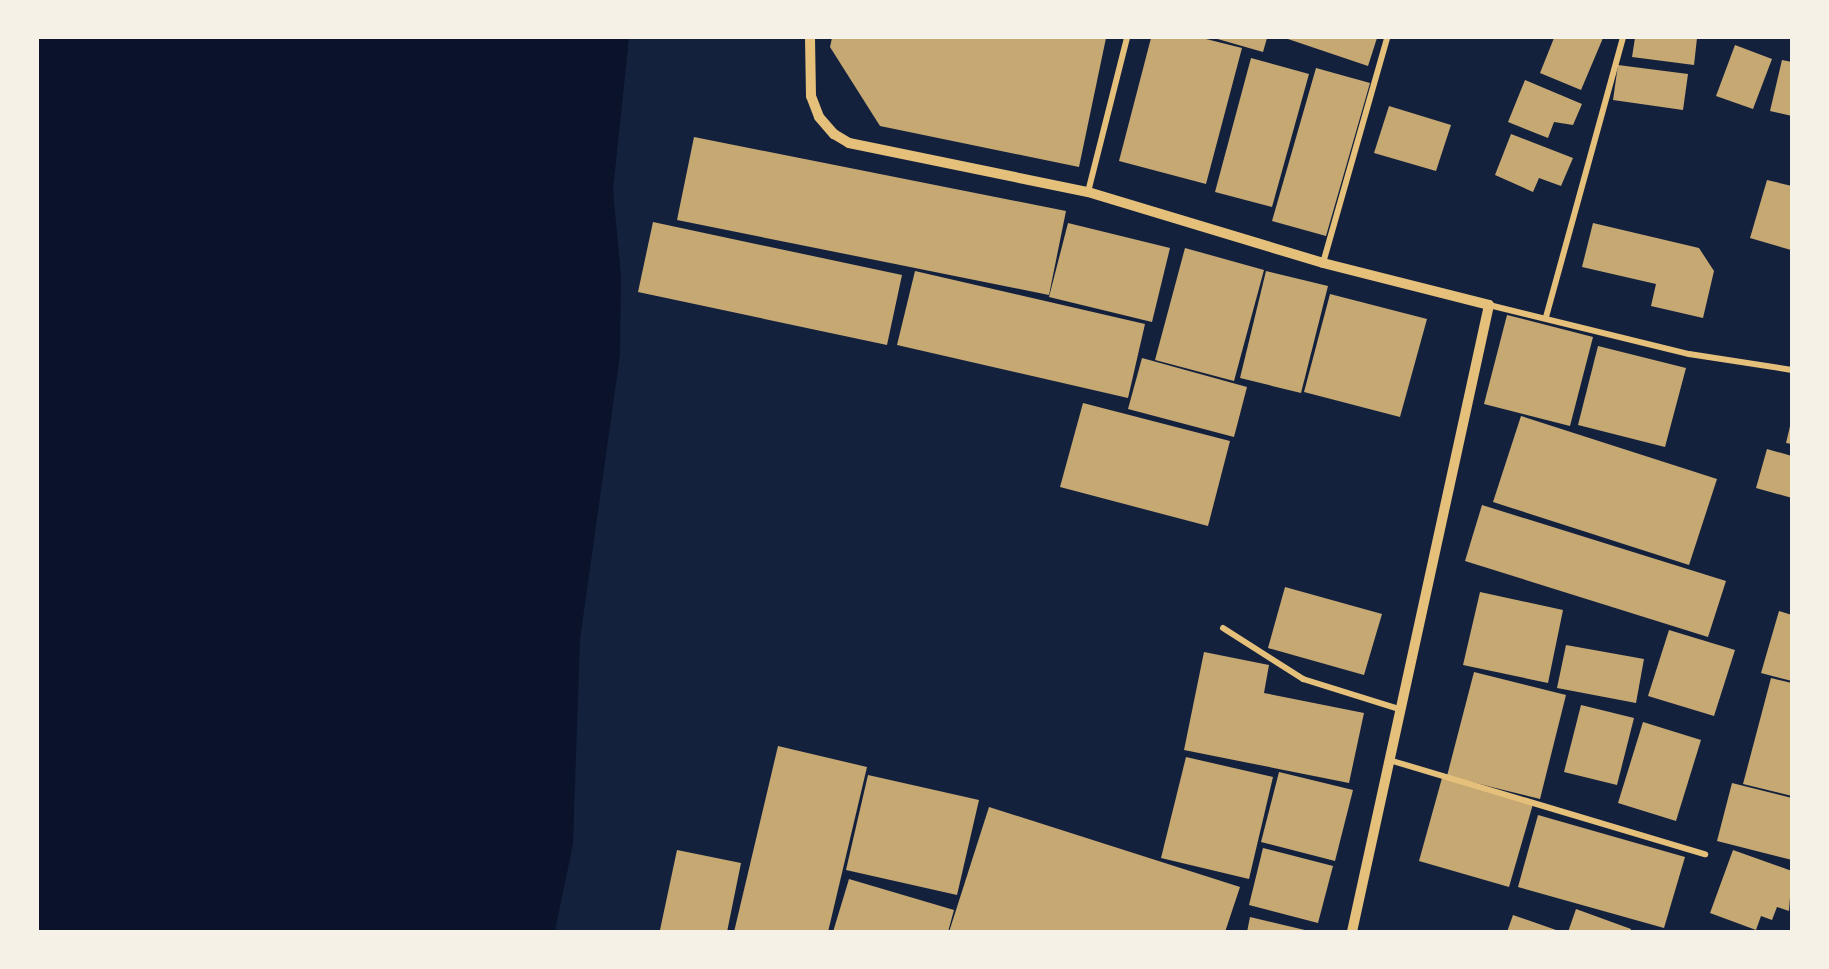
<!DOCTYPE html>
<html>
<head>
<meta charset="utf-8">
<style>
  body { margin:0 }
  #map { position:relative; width:1829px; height:969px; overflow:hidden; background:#14213d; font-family:Commissioner,sans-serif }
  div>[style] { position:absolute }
  .water>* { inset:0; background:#0b132b }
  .building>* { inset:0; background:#c6a872 }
  .minor>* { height:6px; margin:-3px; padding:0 3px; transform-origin:3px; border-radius:3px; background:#e5c07b }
  .tertiary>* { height:10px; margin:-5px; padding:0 5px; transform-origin:5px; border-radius:5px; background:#e5c07b }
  span { translate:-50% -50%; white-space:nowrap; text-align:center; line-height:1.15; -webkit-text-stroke:4.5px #f6f1e7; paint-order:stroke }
  .frame { position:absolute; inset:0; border:39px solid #f6f1e7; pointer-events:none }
</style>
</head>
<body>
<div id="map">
  <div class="water">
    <div style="clip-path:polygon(38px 38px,629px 38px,613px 190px,621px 275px,620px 355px,580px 640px,573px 844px,555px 931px,38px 931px)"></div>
  </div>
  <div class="building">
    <div style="clip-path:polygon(832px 38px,1106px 38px,1079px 167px,880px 126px,830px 47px)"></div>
    <div style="clip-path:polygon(1151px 38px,1202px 38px,1242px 48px,1206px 184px,1119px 161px)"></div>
    <div style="clip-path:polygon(1214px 38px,1267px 38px,1263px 52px)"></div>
    <div style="clip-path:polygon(1285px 38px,1377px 38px,1368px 66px)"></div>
    <div style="clip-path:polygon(1554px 38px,1603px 38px,1581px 90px,1540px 73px)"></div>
    <div style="clip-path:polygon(1635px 38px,1697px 38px,1694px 65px,1632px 57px)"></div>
    <div style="clip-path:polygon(1735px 45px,1772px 59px,1753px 109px,1716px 96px)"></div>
    <div style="clip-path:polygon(1251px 58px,1309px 74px,1272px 207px,1215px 192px)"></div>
    <div style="clip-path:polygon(1782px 60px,1792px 62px,1792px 116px,1770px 111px)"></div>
    <div style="clip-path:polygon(1618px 65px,1688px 74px,1683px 110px,1613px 100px)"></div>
    <div style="clip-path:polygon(1316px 68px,1370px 83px,1326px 236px,1272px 221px)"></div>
    <div style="clip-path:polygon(1525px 80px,1582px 104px,1573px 125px,1554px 122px,1548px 138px,1508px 122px)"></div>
    <div style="clip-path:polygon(1389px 106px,1451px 125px,1436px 171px,1374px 153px)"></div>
    <div style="clip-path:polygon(1511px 134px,1573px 158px,1561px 186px,1539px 178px,1533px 192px,1495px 175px)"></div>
    <div style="clip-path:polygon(694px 137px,1066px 211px,1049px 295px,677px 220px)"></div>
    <div style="clip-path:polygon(1767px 180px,1792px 186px,1791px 250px,1750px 238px)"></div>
    <div style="clip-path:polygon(653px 222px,902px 275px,887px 345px,638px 292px)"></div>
    <div style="clip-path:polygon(1068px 223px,1170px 248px,1152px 322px,1049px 297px)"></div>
    <div style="clip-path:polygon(1593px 223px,1699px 248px,1714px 271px,1703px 318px,1651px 306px,1656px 284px,1582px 267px)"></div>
    <div style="clip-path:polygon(1185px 248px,1264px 270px,1234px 381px,1155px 360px)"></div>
    <div style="clip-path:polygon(915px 271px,1145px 324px,1128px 398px,897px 345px)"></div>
    <div style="clip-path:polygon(1266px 271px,1328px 286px,1301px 393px,1240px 378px)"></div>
    <div style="clip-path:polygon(1330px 294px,1427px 319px,1400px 417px,1304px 392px)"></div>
    <div style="clip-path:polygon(1507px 315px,1593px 337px,1570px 426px,1484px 404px)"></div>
    <div style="clip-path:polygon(1598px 346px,1686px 368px,1665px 447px,1578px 425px)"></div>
    <div style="clip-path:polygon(1142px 358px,1247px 387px,1234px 437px,1128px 409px)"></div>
    <div style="clip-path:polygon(1083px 403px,1230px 441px,1208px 526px,1060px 487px)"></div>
    <div style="clip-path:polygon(1521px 416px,1717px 479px,1689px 565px,1493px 502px)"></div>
    <div style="clip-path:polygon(1791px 422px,1792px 422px,1792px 444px,1786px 443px)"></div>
    <div style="clip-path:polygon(1767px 449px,1792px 456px,1792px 498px,1756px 488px)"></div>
    <div style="clip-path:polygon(1482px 505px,1726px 581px,1708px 637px,1465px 561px)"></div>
    <div style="clip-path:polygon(1285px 587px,1382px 614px,1364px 675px,1268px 648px)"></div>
    <div style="clip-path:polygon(1480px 592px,1563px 610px,1548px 683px,1463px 665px)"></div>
    <div style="clip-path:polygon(1779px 611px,1792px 615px,1792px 681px,1761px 673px)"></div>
    <div style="clip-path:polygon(1669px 630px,1735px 650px,1714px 716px,1648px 696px)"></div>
    <div style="clip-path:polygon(1566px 645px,1644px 659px,1636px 703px,1557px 688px)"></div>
    <div style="clip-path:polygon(1204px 652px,1269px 665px,1264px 693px,1364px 713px,1349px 783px,1184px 750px)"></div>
    <div style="clip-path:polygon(1474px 672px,1566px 695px,1540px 799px,1447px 776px)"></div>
    <div style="clip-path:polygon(1771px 678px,1792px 683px,1792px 796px,1743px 784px)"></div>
    <div style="clip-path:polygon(1581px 705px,1634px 718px,1617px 785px,1564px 772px)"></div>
    <div style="clip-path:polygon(1643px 722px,1701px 740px,1676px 821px,1618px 803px)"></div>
    <div style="clip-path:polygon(778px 746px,867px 767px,828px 932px,734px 932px)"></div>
    <div style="clip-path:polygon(1186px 757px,1273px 777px,1249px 879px,1161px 858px)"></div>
    <div style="clip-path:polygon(1279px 772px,1353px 790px,1335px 861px,1261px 842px)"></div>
    <div style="clip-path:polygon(868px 775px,979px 800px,957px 895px,846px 870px)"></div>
    <div style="clip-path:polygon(1442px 778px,1533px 804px,1509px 887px,1419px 861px)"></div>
    <div style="clip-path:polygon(1732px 783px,1792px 798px,1792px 860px,1717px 841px)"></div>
    <div style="clip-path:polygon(989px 807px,1240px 887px,1225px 932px,949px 932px)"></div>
    <div style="clip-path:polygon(1538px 815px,1685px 857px,1664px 928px,1518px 887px)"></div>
    <div style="clip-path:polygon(1263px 848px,1333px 866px,1318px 923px,1249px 905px)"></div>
    <div style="clip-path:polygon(677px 850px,741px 863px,727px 932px,660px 930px)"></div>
    <div style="clip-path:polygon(1733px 850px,1792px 871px,1789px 911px,1777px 907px,1772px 920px,1761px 916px,1756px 930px,1710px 913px)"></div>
    <div style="clip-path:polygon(849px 879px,954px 910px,948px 932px,833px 932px)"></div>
    <div style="clip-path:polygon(1576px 909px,1631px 929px,1630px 932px,1568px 932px)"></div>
    <div style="clip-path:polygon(1513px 915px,1559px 931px,1559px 932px,1507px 932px)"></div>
    <div style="clip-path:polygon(1250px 917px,1309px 931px,1309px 932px,1247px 932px)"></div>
  </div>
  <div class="minor">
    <div style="left:1088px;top:192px;width:159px;rotate:-75.8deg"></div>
    <div style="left:1323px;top:263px;width:234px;rotate:-74.1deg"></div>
    <div style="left:1489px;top:305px;width:206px;rotate:13.8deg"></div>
    <div style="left:1689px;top:354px;width:104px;rotate:8.8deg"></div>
    <div style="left:1546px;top:317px;width:289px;rotate:-74.6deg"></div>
    <div style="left:1223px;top:628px;width:95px;rotate:32.5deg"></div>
    <div style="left:1303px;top:679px;width:101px;rotate:17.4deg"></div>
    <div style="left:1389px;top:760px;width:330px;rotate:16.6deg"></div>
  </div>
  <div class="tertiary">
    <div style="left:810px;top:38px;width:58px;rotate:89deg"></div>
    <div style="left:811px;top:96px;width:22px;rotate:69deg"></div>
    <div style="left:819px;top:117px;width:23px;rotate:49deg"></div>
    <div style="left:834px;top:134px;width:17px;rotate:31deg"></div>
    <div style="left:849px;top:143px;width:244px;rotate:11.6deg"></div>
    <div style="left:1088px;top:192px;width:245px;rotate:16.8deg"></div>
    <div style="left:1323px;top:263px;width:171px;rotate:14.2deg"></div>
    <div style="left:1489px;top:305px;width:642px;rotate:102.33deg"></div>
  </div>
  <div class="frame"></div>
</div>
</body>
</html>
